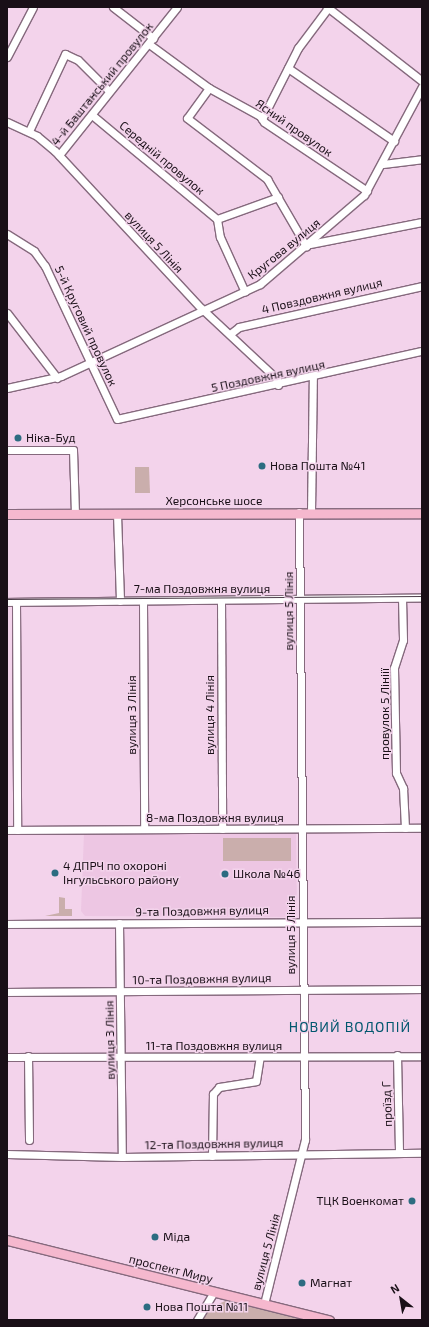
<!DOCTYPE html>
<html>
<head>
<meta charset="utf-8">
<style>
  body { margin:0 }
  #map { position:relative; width:429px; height:1327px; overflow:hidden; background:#f3d3eb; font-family:"Exo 2",sans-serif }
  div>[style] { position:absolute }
  .built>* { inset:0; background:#edc6e3 }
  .green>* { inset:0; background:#caaeac }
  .roads { filter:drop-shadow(1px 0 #85697d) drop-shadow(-1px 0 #85697d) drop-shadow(0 1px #85697d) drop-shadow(0 -1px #85697d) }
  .minor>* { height:7px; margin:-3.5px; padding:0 3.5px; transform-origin:3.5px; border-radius:3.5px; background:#fff }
  .major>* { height:9px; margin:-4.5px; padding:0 4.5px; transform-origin:4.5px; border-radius:4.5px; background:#f5b8ce }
  .tram>* { height:1px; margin:-0.5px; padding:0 0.5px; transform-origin:0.5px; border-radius:0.5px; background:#4d3e4a }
  .dots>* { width:11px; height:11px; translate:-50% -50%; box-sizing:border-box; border:2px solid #f3d3eb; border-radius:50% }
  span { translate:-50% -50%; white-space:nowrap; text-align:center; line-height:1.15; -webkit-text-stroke:3px #f3d3eb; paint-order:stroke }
  .street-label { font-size:12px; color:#190f17 }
  .poi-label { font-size:12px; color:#190f17 }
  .left { translate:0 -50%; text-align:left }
  .right { translate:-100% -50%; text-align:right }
  .quarter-label { font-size:14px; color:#00576e; letter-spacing:1px }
  .frame { position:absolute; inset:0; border:8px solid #190f17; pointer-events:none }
  .north { position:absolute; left:381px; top:1279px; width:40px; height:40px; -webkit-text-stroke:3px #f3d3eb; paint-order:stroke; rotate:329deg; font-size:11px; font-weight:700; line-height:16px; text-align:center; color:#190f17 }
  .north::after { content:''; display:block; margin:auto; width:14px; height:18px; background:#190f17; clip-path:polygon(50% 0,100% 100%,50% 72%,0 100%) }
</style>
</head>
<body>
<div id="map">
  <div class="built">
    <div style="clip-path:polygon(296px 832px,297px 914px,294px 917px,85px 916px,81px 911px,84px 833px)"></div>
  </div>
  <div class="green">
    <div style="clip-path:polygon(135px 467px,149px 467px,150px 493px,135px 493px)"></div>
    <div style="clip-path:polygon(223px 838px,291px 838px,291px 861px,223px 861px)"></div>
    <div style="clip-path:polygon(59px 897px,65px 898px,65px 909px,72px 909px,72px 916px,45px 916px,59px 913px)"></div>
    <div style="clip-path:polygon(225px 1301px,304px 1319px,304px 1320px,202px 1320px,212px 1307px)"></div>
  </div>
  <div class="roads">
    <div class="minor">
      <div style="left:113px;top:7px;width:51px;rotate:37.8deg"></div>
      <div style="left:327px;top:7px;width:120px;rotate:37.9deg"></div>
      <div style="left:149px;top:44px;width:74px;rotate:36.3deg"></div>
      <div style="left:209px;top:88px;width:58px;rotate:28.8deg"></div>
      <div style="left:260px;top:116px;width:7px;rotate:56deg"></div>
      <div style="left:264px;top:122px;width:124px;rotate:33.8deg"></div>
      <div style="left:7px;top:57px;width:56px;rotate:-62.5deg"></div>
      <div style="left:288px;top:68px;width:129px;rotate:34.6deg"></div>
      <div style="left:209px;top:88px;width:37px;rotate:126deg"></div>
      <div style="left:187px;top:118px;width:101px;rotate:37.3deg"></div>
      <div style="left:267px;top:179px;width:78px;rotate:59.8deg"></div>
      <div style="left:92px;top:115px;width:163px;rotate:39.8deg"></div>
      <div style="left:217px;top:219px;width:18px;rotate:81deg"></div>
      <div style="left:220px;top:237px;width:60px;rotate:65.6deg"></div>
      <div style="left:262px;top:119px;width:80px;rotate:-63.1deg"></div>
      <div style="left:298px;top:48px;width:50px;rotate:-53.1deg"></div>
      <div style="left:7px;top:122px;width:33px;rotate:25deg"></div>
      <div style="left:37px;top:136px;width:23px;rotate:40deg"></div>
      <div style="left:55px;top:151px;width:214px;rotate:47.1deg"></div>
      <div style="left:201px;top:308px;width:104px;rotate:43.1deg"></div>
      <div style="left:277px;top:379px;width:6px;rotate:81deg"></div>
      <div style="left:29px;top:131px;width:85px;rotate:-64.9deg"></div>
      <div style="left:65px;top:54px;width:14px;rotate:25deg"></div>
      <div style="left:78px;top:60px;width:44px;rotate:45deg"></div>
      <div style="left:59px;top:155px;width:189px;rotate:-51.4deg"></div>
      <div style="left:383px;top:164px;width:39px;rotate:-7deg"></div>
      <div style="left:217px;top:219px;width:65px;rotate:-19.8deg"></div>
      <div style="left:7px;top:234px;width:32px;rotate:32deg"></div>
      <div style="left:34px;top:251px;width:19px;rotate:54deg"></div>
      <div style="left:45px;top:266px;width:169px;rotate:64.8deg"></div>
      <div style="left:117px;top:419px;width:312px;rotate:-12.6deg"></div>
      <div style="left:310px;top:244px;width:114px;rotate:-11.1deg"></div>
      <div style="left:7px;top:313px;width:82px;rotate:52.4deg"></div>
      <div style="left:230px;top:334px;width:11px;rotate:-38deg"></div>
      <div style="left:239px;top:327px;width:188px;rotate:-12.6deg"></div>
      <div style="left:7px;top:388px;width:55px;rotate:-12.5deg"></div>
      <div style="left:61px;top:376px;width:219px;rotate:-24.8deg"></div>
      <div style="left:260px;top:284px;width:137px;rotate:-40.6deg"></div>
      <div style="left:364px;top:195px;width:123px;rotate:-61.8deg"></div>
      <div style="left:7px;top:450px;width:66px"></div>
      <div style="left:73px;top:450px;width:64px;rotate:88.2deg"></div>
      <div style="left:311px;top:512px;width:135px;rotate:-89.2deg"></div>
      <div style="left:117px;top:514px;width:87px;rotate:88deg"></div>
      <div style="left:402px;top:598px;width:42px;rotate:88.6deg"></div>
      <div style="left:403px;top:640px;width:29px;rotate:108deg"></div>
      <div style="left:394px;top:668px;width:105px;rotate:88.9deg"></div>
      <div style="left:396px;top:773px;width:17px;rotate:65deg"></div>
      <div style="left:403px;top:788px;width:40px;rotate:87.1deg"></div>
      <div style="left:221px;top:600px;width:229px;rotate:89.7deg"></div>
      <div style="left:143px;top:601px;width:227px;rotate:89.7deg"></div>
      <div style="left:7px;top:602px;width:415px;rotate:-0.6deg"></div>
      <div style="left:16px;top:602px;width:228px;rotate:89.7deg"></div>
      <div style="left:7px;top:830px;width:415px;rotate:-0.3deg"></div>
      <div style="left:119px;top:923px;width:234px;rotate:89.3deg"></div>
      <div style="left:7px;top:924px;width:415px;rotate:-0.3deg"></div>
      <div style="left:7px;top:992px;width:415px;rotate:-0.4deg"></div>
      <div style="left:397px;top:1055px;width:98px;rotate:88.8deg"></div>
      <div style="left:28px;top:1056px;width:84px;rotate:89.3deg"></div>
      <div style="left:7px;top:1057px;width:415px;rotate:-0.1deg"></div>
      <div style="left:7px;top:1154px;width:115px;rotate:1.5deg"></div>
      <div style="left:122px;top:1157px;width:300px;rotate:-0.8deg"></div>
      <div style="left:212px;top:1156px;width:62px;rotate:-89.1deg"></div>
      <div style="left:213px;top:1094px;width:9px;rotate:-49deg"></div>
      <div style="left:219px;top:1087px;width:37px;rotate:-9deg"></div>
      <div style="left:256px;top:1081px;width:24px;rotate:-81deg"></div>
      <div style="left:264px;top:1304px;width:169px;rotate:-76deg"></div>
      <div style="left:305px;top:1140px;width:628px;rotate:-90.55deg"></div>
      <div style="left:197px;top:1320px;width:33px;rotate:-59deg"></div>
    </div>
    <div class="major">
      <div style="left:7px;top:514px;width:415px;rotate:-0.1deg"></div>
      <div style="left:7px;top:1240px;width:332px;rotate:14deg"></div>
    </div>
  </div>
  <div class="tram">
    <div style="left:7px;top:599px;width:415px;rotate:-0.4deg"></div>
  </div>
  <div class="dots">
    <div style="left:18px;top:438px;background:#2c6c81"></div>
    <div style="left:262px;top:466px;background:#2c6c81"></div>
    <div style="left:55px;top:873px;background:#2c6c81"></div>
    <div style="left:225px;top:874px;background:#2c6c81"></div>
    <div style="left:412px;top:1201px;background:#2c6c81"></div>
    <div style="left:155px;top:1237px;background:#2c6c81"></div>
    <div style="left:302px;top:1283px;background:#2c6c81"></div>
    <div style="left:147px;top:1307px;background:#2c6c81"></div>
  </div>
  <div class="street-label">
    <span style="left:102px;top:84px;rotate:-51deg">4-й Баштанський провулок</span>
    <span style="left:294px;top:128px;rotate:35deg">Ясний провулок</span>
    <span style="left:162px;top:158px;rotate:40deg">Середній провулок</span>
    <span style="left:154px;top:242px;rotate:47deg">вулиця 5 Лінія</span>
    <span style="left:284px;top:249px;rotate:-39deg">Кругова вулиця</span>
    <span style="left:322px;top:296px;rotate:-13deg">4 Повздовжня вулиця</span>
    <span style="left:86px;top:326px;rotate:65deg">5-й Круговий провулок</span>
    <span style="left:268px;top:376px;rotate:-12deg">5 Поздовжня вулиця</span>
    <span style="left:214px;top:501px">Херсонське шосе</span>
    <span style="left:202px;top:589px">7-ма Поздовжня вулиця</span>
    <span style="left:289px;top:611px;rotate:-90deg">вулиця 5 Лінія</span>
    <span style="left:385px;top:714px;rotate:-90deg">провулок 5 Лініії</span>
    <span style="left:132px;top:715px;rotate:-90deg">вулиця 3 Лінія</span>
    <span style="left:210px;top:715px;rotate:-90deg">вулиця 4 Лінія</span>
    <span style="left:215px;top:818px">8-ма Поздовжня вулиця</span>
    <span style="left:202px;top:911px;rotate:-1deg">9-та Поздовжня вулиця</span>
    <span style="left:291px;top:935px;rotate:-90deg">вулиця 5 Лінія</span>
    <span style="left:202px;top:979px;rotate:-1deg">10-та Поздовжня вулиця</span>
    <span style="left:110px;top:1040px;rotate:-91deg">вулиця 3 Лінія</span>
    <span style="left:214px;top:1046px">11-та Поздовжня вулиця</span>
    <span style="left:387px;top:1104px;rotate:-92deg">проїзд Г</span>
    <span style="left:214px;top:1144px;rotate:-1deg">12-та Поздовжня вулиця</span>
    <span style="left:266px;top:1252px;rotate:-75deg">вулиця 5 Лінія</span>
    <span style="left:171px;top:1269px;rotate:14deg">проспект Миру</span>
  </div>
  <div class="poi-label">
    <span class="left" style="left:26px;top:438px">Ніка-Буд</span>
    <span class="left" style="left:270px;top:466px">Нова Пошта №41</span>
    <span class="left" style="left:63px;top:873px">4 ДПРЧ по охороні<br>Інгульського району</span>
    <span class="left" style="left:233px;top:874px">Школа №46</span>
    <span class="right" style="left:404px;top:1201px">ТЦК Военкомат</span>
    <span class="left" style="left:163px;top:1237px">Міда</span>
    <span class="left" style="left:310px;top:1283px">Магнат</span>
    <span class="left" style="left:155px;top:1307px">Нова Пошта №11</span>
  </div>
  <div class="quarter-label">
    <span style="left:350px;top:1027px">НОВИЙ ВОДОПІЙ</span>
  </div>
  <div class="frame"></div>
  <div class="north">N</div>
</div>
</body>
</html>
